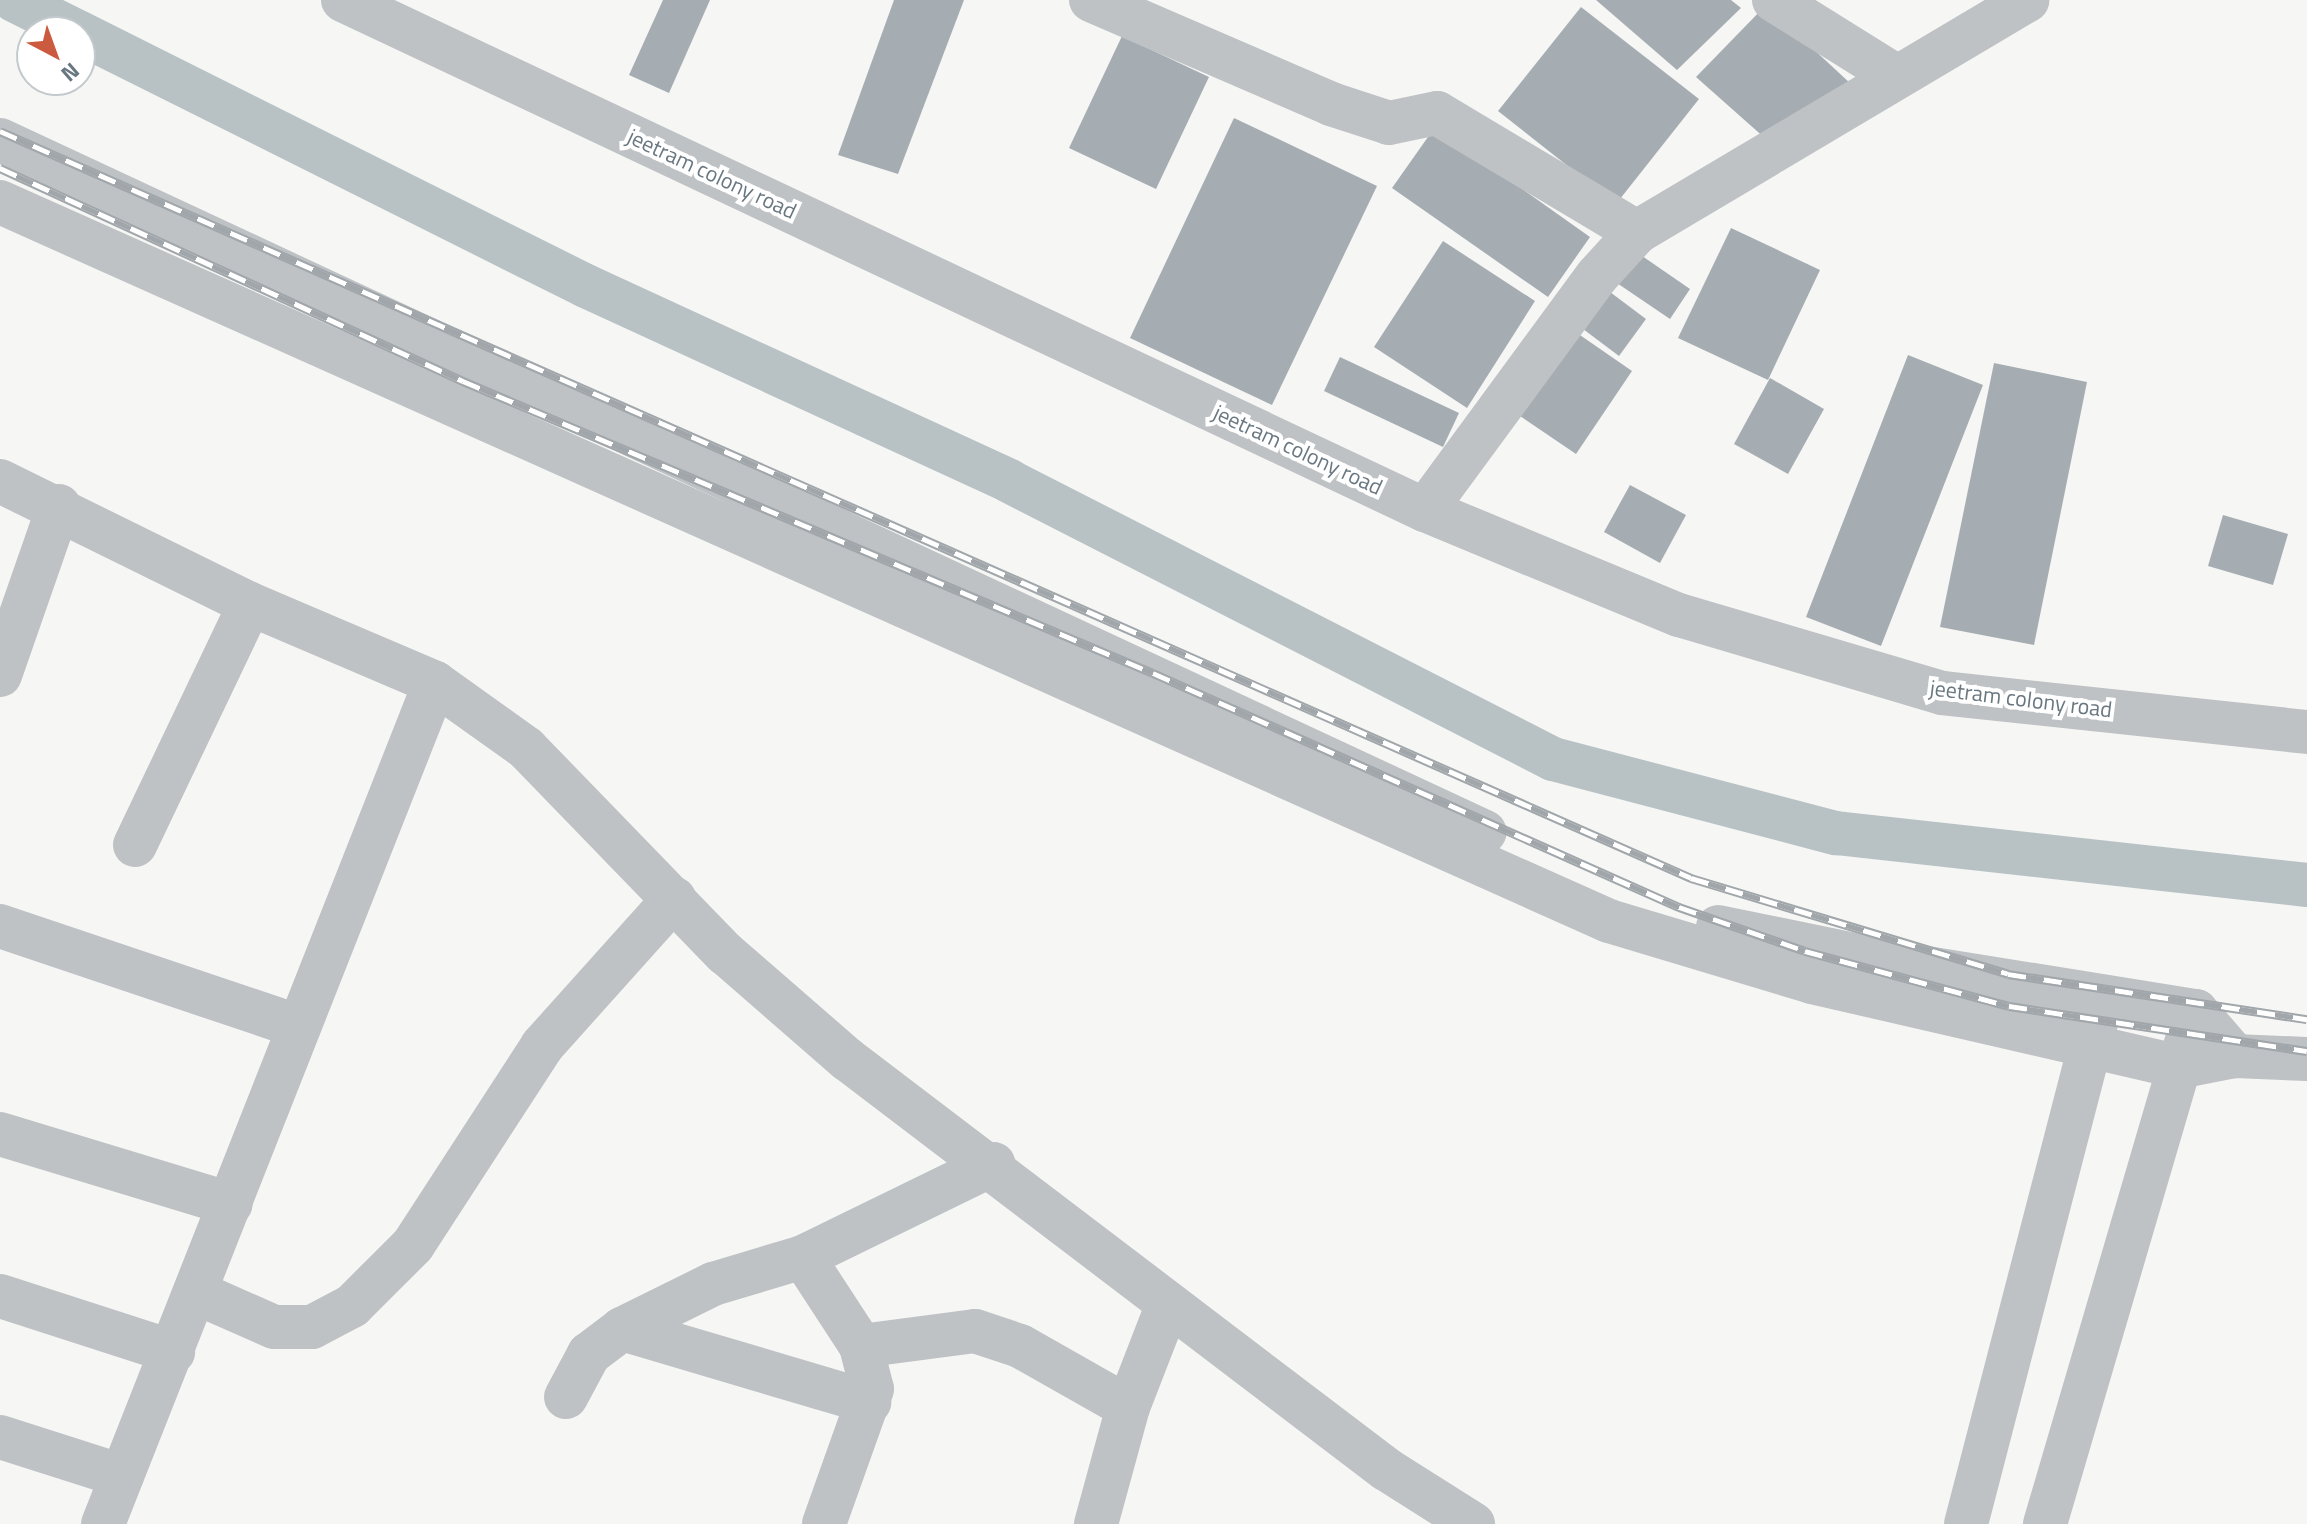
<!DOCTYPE html>
<html>
<head>
<meta charset="utf-8">
<style>
  body { margin:0 }
  #map { position:relative; width:2307px; height:1524px; overflow:hidden; background:#f6f6f4; font-family:"Titillium Web",sans-serif }
  div>[style] { position:absolute }
  .canal>* { height:44px; margin:-22px; padding:0 22px; transform-origin:22px; border-radius:22px; background:#b8c2c5 }
  .building>* { inset:0; background:#a6adb2 }
  .minor>* { height:44px; margin:-22px; padding:0 22px; transform-origin:22px; border-radius:22px; background:#bec2c5 }
  .tertiary>* { height:44px; margin:-22px; padding:0 22px; transform-origin:22px; border-radius:22px; background:#bec2c5 }
  .rail>* { height:9px; margin-top:-4.5px; transform-origin:0; background:repeating-linear-gradient(90deg,#fff 0 18px,#a0a6aa 0 36px); box-sizing:border-box; border-block:2px solid #a0a6aa }
  span { translate:-50% -50%; white-space:nowrap; text-align:center; line-height:1.15; -webkit-text-stroke:8px #fff; paint-order:stroke }
  .street-label { font-size:22px; color:#697781 }
  .north { position:absolute; left:16px; top:16px; width:80px; height:80px; box-sizing:border-box; background:#fff; border:2px solid #c3c9cd; border-radius:50%; rotate:139deg; font-size:22px; font-weight:700; line-height:32px; text-align:center; color:#697781 }
  .north::after { content:''; display:block; margin:auto; width:28px; height:36px; background:#cc5a3e; clip-path:polygon(50% 0,100% 100%,50% 72%,0 100%) }
</style>
</head>
<body>
<div id="map">
  <div class="canal">
    <div style="left:14px;top:0;width:72px;rotate:26.6deg"></div>
    <div style="left:80px;top:33px;width:566px;rotate:26.57deg"></div>
    <div style="left:586px;top:286px;width:466px;rotate:24.7deg"></div>
    <div style="left:1009px;top:481px;width:611px;rotate:27.07deg"></div>
    <div style="left:1553px;top:759px;width:293px;rotate:14.7deg"></div>
    <div style="left:1836px;top:833px;width:474px;rotate:6.3deg"></div>
  </div>
  <div class="building">
    <div style="clip-path:polygon(663px 0,710px 0,669px 93px,629px 75px)"></div>
    <div style="clip-path:polygon(894px 0,964px 0,898px 174px,838px 155px)"></div>
    <div style="clip-path:polygon(1596px 0,1731px 0,1741px 8px,1677px 70px)"></div>
    <div style="clip-path:polygon(1766px 5px,1851px 84px,1767px 140px,1696px 77px)"></div>
    <div style="clip-path:polygon(1581px 7px,1699px 99px,1616px 204px,1498px 111px)"></div>
    <div style="clip-path:polygon(1122px 36px,1209px 77px,1156px 189px,1069px 148px)"></div>
    <div style="clip-path:polygon(1234px 118px,1377px 186px,1272px 405px,1130px 338px)"></div>
    <div style="clip-path:polygon(1435px 127px,1590px 237px,1548px 297px,1392px 188px)"></div>
    <div style="clip-path:polygon(1731px 228px,1820px 270px,1768px 380px,1678px 338px)"></div>
    <div style="clip-path:polygon(1443px 241px,1535px 301px,1467px 408px,1374px 347px)"></div>
    <div style="clip-path:polygon(1632px 249px,1690px 289px,1670px 319px,1611px 279px)"></div>
    <div style="clip-path:polygon(1606px 289px,1646px 319px,1619px 356px,1579px 326px)"></div>
    <div style="clip-path:polygon(1577px 333px,1632px 371px,1576px 454px,1520px 416px)"></div>
    <div style="clip-path:polygon(1908px 355px,1983px 385px,1881px 646px,1806px 617px)"></div>
    <div style="clip-path:polygon(1340px 357px,1459px 413px,1443px 447px,1324px 391px)"></div>
    <div style="clip-path:polygon(1994px 363px,2087px 382px,2034px 645px,1940px 627px)"></div>
    <div style="clip-path:polygon(1770px 378px,1824px 409px,1788px 474px,1734px 444px)"></div>
    <div style="clip-path:polygon(1630px 485px,1686px 515px,1660px 563px,1604px 532px)"></div>
    <div style="clip-path:polygon(2223px 515px,2288px 534px,2273px 585px,2208px 566px)"></div>
  </div>
  <div class="minor">
    <div style="left:1091px;top:0;width:262px;rotate:23.4deg"></div>
    <div style="left:1331px;top:104px;width:61px;rotate:18.1deg"></div>
    <div style="left:1389px;top:123px;width:49px;rotate:-11.8deg"></div>
    <div style="left:1437px;top:113px;width:233px;rotate:30.8deg"></div>
    <div style="left:1774px;top:0;width:142px;rotate:32deg"></div>
    <div style="left:0;top:481px;width:279px;rotate:26.2deg"></div>
    <div style="left:250px;top:604px;width:201px;rotate:23.1deg"></div>
    <div style="left:435px;top:683px;width:112px;rotate:35.5deg"></div>
    <div style="left:526px;top:748px;width:286px;rotate:45.9deg"></div>
    <div style="left:725px;top:953px;width:162px;rotate:41deg"></div>
    <div style="left:847px;top:1059px;width:677px;rotate:37.26deg"></div>
    <div style="left:1386px;top:1469px;width:103px;rotate:32.3deg"></div>
    <div style="left:1425px;top:510px;width:290px;rotate:-53.7deg"></div>
    <div style="left:1597px;top:276px;width:59px;rotate:-47.7deg"></div>
    <div style="left:1637px;top:232px;width:454px;rotate:-30.7deg"></div>
    <div style="left:0;top:675px;width:179px;rotate:-70.8deg"></div>
    <div style="left:135px;top:845px;width:267px;rotate:-64.5deg"></div>
    <div style="left:0;top:926px;width:313px;rotate:18.6deg"></div>
    <div style="left:0;top:1134px;width:241px;rotate:16.9deg"></div>
    <div style="left:803px;top:1257px;width:106px;rotate:56.9deg"></div>
    <div style="left:861px;top:1346px;width:44px;rotate:75.7deg"></div>
    <div style="left:872px;top:1389px;width:143px;rotate:109.6deg"></div>
    <div style="left:197px;top:1293px;width:84px;rotate:23.8deg"></div>
    <div style="left:274px;top:1327px;width:38px"></div>
    <div style="left:312px;top:1327px;width:45px;rotate:-27.7deg"></div>
    <div style="left:352px;top:1306px;width:86px;rotate:-45deg"></div>
    <div style="left:413px;top:1245px;width:237px;rotate:-57deg"></div>
    <div style="left:542px;top:1046px;width:198px;rotate:-48.1deg"></div>
    <div style="left:0;top:1296px;width:182px;rotate:17.9deg"></div>
    <div style="left:622px;top:1329px;width:258px;rotate:16.5deg"></div>
    <div style="left:861px;top:1346px;width:115px;rotate:-7.5deg"></div>
    <div style="left:975px;top:1331px;width:47px;rotate:18.4deg"></div>
    <div style="left:1020px;top:1346px;width:124px;rotate:29.5deg"></div>
    <div style="left:566px;top:1397px;width:49px;rotate:-61.9deg"></div>
    <div style="left:589px;top:1354px;width:41px;rotate:-37.1deg"></div>
    <div style="left:622px;top:1329px;width:102px;rotate:-26.3deg"></div>
    <div style="left:713px;top:1284px;width:94px;rotate:-16.7deg"></div>
    <div style="left:803px;top:1257px;width:212px;rotate:-26deg"></div>
    <div style="left:0;top:1437px;width:128px;rotate:17.7deg"></div>
    <div style="left:103px;top:1524px;width:904px;rotate:-68.46deg"></div>
    <div style="left:1096px;top:1524px;width:121px;rotate:-74.7deg"></div>
    <div style="left:1128px;top:1407px;width:110px;rotate:-68.8deg"></div>
  </div>
  <div class="tertiary">
    <div style="left:343px;top:0;width:1196px;rotate:25.24deg"></div>
    <div style="left:1425px;top:510px;width:275px;rotate:22.5deg"></div>
    <div style="left:1679px;top:615px;width:274px;rotate:16.5deg"></div>
    <div style="left:1942px;top:693px;width:367px;rotate:6.1deg"></div>
    <div style="left:0;top:140px;width:1638px;rotate:24.99deg"></div>
    <div style="left:0;top:202px;width:1762px;rotate:24.08deg"></div>
    <div style="left:1609px;top:921px;width:212px;rotate:16.7deg"></div>
    <div style="left:1812px;top:982px;width:377px;rotate:13deg"></div>
    <div style="left:2179px;top:1067px;width:57px;rotate:-11.1deg"></div>
    <div style="left:2235px;top:1056px;width:72px;rotate:2.4deg"></div>
    <div style="left:1718px;top:927px;width:168px;rotate:11.6deg"></div>
    <div style="left:1883px;top:961px;width:317px;rotate:9.1deg"></div>
    <div style="left:2196px;top:1011px;width:60px;rotate:49.1deg"></div>
    <div style="left:1966px;top:1524px;width:522px;rotate:-75.46deg"></div>
    <div style="left:2045px;top:1524px;width:504px;rotate:-73.65deg"></div>
  </div>
  <div class="rail">
    <div style="left:0;top:131px;width:1849px;rotate:23.83deg"></div>
    <div style="left:1691px;top:878px;width:331px;rotate:16.8deg"></div>
    <div style="left:2008px;top:974px;width:302px;rotate:8.6deg"></div>
    <div style="left:0;top:168px;width:510px;rotate:24.7deg"></div>
    <div style="left:463px;top:381px;width:749px;rotate:22.94deg"></div>
    <div style="left:1153px;top:673px;width:576px;rotate:23.98deg"></div>
    <div style="left:1679px;top:907px;width:133px;rotate:19.2deg"></div>
    <div style="left:1805px;top:951px;width:211px;rotate:15.1deg"></div>
    <div style="left:2009px;top:1006px;width:301px;rotate:8.6deg"></div>
  </div>
  <div class="street-label">
    <span style="left:712px;top:174px;rotate:25deg">jeetram colony road</span>
    <span style="left:1298px;top:450px;rotate:25deg">jeetram colony road</span>
    <span style="left:2021px;top:699px;rotate:7deg">jeetram colony road</span>
  </div>
  <div class="north">N</div>
</div>
</body>
</html>
